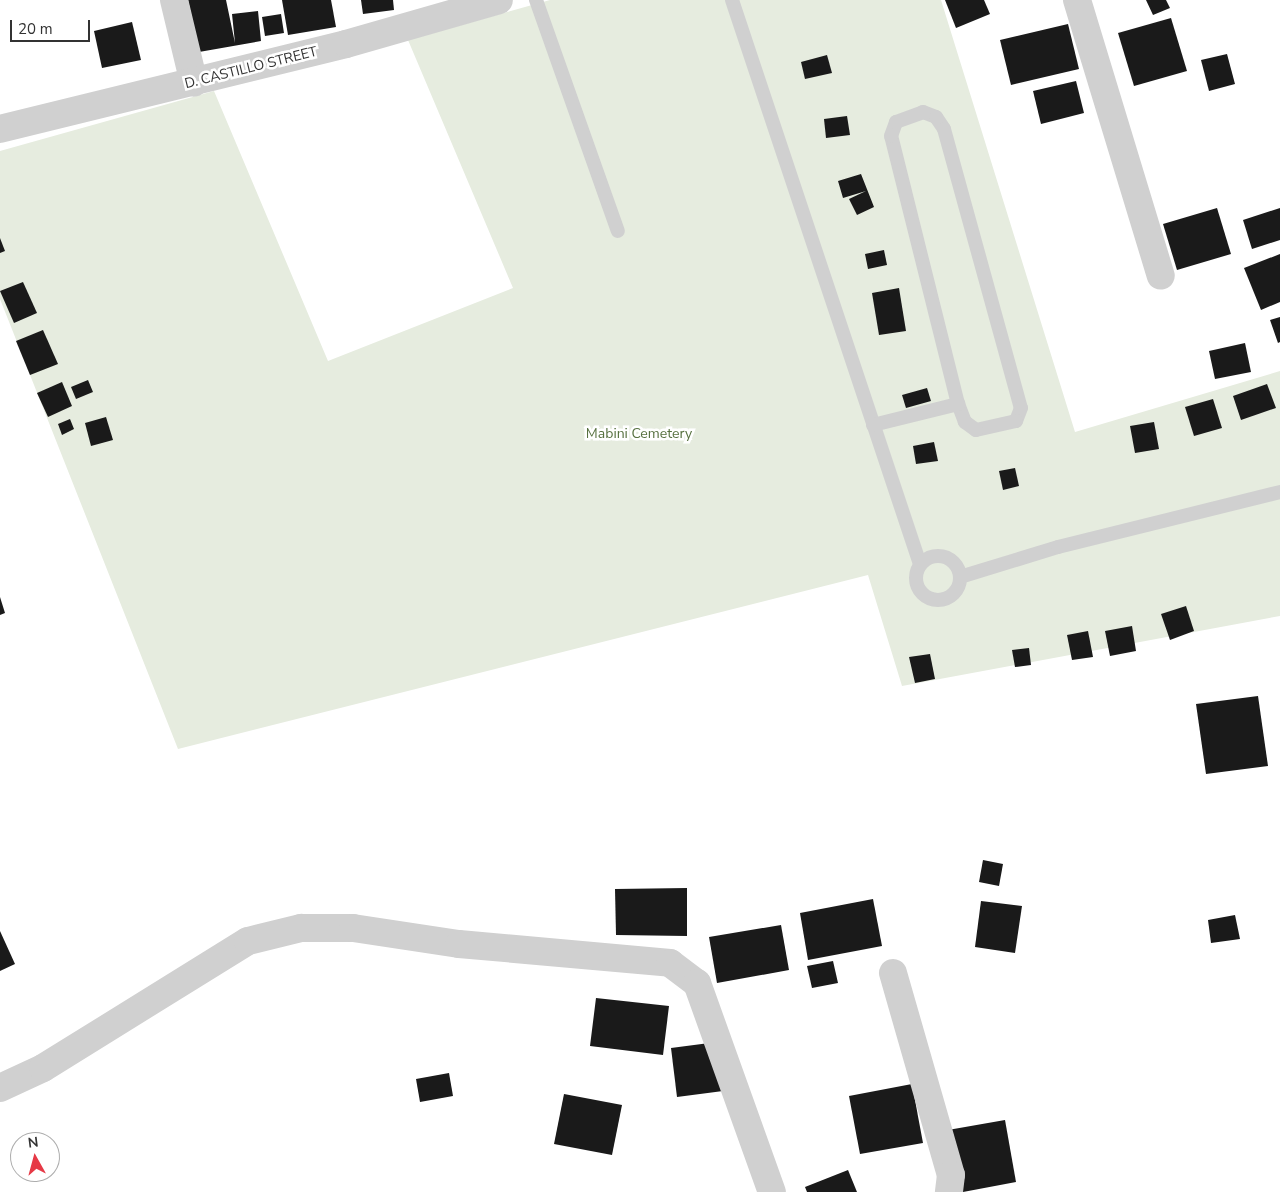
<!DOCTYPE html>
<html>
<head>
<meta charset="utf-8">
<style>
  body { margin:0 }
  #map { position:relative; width:1280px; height:1192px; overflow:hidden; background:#fff; font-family:"Nunito Sans",sans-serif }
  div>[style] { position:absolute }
  .green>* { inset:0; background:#e6ecdf }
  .building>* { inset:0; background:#1a1a1a }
  .lane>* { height:14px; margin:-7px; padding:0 7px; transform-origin:7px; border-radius:7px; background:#d0d0d0 }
  .lane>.ring { margin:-7px; padding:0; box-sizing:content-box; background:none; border:14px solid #d0d0d0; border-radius:50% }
  .street>* { height:28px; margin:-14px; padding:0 14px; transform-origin:14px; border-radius:14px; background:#d0d0d0 }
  span { translate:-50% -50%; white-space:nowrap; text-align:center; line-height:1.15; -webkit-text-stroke:5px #fff; paint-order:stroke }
  .street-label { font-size:14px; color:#333 }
  .park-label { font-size:14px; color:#56703f }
  .north { position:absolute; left:10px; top:1132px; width:50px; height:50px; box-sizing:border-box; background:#fff; border:1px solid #adadad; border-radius:50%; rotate:353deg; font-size:14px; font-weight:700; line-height:20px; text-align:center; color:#333 }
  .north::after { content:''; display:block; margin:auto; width:18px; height:22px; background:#e63946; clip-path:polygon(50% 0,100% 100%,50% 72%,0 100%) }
  .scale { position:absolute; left:10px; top:20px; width:80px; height:22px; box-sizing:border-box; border:2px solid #333; border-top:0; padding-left:6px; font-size:15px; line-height:18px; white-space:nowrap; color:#333; -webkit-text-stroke:4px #fff; paint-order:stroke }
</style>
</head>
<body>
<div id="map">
  <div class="green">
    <div style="clip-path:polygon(550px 0,941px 0,1075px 432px,1280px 371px,1280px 616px,902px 686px,868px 575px,178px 749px,0 299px,0 151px,214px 91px,328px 361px,513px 288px,408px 40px)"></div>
  </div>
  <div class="building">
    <div style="clip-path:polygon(188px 0,226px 0,235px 43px,232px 14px,258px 11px,261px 41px,199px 52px)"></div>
    <div style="clip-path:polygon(282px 0,331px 0,336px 27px,288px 35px)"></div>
    <div style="clip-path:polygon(361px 0,393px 0,394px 10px,363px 14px)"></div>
    <div style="clip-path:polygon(945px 0,984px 0,990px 14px,956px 28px)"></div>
    <div style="clip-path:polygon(1146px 0,1166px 0,1170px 8px,1153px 15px)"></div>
    <div style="clip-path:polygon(281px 14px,284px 33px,265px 36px,262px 17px)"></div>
    <div style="clip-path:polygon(1171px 18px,1187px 71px,1134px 86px,1118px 33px)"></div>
    <div style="clip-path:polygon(132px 22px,141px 60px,102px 68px,94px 31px)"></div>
    <div style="clip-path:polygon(1068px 24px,1079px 69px,1011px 85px,1000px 40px)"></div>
    <div style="clip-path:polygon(1227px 54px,1235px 84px,1209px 91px,1201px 60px)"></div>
    <div style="clip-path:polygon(827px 55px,832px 73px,805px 79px,801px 62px)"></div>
    <div style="clip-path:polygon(1076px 81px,1084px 113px,1041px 124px,1033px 91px)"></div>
    <div style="clip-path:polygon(847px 116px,850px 135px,826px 138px,824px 119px)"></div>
    <div style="clip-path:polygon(861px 174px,874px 207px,857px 215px,849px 199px,866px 191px,843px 198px,838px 181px)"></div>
    <div style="clip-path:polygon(1217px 208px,1231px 254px,1177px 270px,1163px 224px)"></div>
    <div style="clip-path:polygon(1280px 208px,1280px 240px,1252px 249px,1243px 220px)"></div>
    <div style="clip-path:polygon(0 238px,5px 251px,0 253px)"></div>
    <div style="clip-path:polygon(884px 250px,887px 265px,868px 269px,865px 254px)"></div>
    <div style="clip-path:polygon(1280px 254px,1280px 302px,1261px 310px,1244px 268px)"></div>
    <div style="clip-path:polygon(23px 282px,37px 313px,14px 323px,0 291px)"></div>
    <div style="clip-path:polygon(899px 288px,906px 331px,879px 335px,872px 293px)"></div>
    <div style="clip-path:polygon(1280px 317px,1280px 342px,1278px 343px,1270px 320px)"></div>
    <div style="clip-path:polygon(43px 330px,58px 364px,30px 375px,16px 341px)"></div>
    <div style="clip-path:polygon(1245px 343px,1251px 372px,1215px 379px,1209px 351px)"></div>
    <div style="clip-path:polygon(88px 380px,93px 392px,76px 399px,71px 387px)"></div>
    <div style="clip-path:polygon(62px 382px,72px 406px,48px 417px,37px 393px)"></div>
    <div style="clip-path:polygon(1267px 384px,1276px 408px,1241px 420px,1233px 396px)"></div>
    <div style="clip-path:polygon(927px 388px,931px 401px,906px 408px,902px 395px)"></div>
    <div style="clip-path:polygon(1213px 399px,1222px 428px,1194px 436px,1185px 407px)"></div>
    <div style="clip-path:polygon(106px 417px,113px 440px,91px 446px,85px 423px)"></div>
    <div style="clip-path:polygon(70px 419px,74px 429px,62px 435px,58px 424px)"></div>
    <div style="clip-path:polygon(1154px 422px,1159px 449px,1135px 453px,1130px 426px)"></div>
    <div style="clip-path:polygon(934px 442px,938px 461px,916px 464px,913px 446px)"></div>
    <div style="clip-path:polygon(1015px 468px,1019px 486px,1003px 490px,999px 471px)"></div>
    <div style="clip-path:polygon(0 597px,5px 613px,0 615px)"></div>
    <div style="clip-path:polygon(1186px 606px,1194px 631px,1170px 640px,1161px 614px)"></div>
    <div style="clip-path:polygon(1132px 626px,1136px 651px,1110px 656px,1105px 631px)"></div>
    <div style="clip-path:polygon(1088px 631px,1093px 657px,1072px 660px,1067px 635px)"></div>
    <div style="clip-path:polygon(1029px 648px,1031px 665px,1015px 667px,1012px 650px)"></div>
    <div style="clip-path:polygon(930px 654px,935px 679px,915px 683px,909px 657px)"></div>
    <div style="clip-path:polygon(1258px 696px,1268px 766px,1206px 774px,1196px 704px)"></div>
    <div style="clip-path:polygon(983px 860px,1003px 864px,999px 886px,979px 882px)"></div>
    <div style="clip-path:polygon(687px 888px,687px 936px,616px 935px,615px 889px)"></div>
    <div style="clip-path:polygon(873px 899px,882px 946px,808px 960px,800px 913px)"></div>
    <div style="clip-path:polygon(981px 901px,1022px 906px,1015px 953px,975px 947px)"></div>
    <div style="clip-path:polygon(1235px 915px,1240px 939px,1211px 943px,1208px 920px)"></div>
    <div style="clip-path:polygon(781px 925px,789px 970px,717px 983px,709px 937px)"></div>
    <div style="clip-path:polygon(0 931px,15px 964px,0 971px)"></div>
    <div style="clip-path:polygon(833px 961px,838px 983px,812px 988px,807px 966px)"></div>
    <div style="clip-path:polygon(596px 998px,669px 1006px,663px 1055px,590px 1046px)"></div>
    <div style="clip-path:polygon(717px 1042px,723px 1091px,677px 1097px,671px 1048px)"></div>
    <div style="clip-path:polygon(449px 1073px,453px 1096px,420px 1102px,416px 1079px)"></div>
    <div style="clip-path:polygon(912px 1084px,923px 1143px,860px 1154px,849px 1096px)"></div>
    <div style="clip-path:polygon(564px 1094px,622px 1105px,612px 1155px,554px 1144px)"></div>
    <div style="clip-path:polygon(1005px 1120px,1016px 1182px,963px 1192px,948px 1130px)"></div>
    <div style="clip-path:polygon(848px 1170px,857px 1192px,807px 1192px,805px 1187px)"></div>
  </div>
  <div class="lane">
    <div style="left:536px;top:0;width:245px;rotate:70.5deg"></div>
    <div style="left:732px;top:0;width:595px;rotate:71.57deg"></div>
    <div style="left:923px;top:112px;width:14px;rotate:21deg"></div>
    <div style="left:936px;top:117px;width:14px;rotate:56deg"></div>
    <div style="left:944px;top:129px;width:289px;rotate:74.6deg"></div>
    <div style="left:1021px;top:408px;width:14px;rotate:111deg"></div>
    <div style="left:1016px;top:421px;width:41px;rotate:167.3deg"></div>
    <div style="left:976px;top:430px;width:14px;rotate:-144deg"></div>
    <div style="left:965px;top:422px;width:19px;rotate:-111deg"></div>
    <div style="left:958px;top:404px;width:276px;rotate:-104deg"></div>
    <div style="left:891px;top:136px;width:15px;rotate:-70deg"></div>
    <div style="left:896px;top:122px;width:29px;rotate:-20deg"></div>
    <div style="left:873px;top:425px;width:88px;rotate:-13.9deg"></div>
    <div class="ring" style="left:916px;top:556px;width:30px;height:30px"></div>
    <div style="left:960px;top:577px;width:102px;rotate:-17deg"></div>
    <div style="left:1058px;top:547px;width:229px;rotate:-13.9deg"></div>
  </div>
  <div class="street">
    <div style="left:174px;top:0;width:85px;rotate:76.5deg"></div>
    <div style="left:1077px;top:0;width:288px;rotate:73.1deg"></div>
    <div style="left:0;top:129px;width:356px;rotate:-13.8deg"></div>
    <div style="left:346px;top:44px;width:159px;rotate:-16deg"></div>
    <div style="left:893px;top:973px;width:210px;rotate:74deg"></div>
    <div style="left:951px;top:1175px;width:17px;rotate:97deg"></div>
    <div style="left:0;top:1088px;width:47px;rotate:-24.9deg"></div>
    <div style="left:43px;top:1068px;width:241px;rotate:-31.8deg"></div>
    <div style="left:248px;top:941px;width:55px;rotate:-13.8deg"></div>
    <div style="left:301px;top:928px;width:52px"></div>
    <div style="left:353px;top:928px;width:107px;rotate:8.6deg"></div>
    <div style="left:459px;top:944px;width:212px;rotate:5.1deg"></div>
    <div style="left:670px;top:963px;width:34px;rotate:37deg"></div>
    <div style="left:697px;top:983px;width:222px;rotate:70.3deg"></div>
  </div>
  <div class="street-label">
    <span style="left:251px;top:68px;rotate:-14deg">D. CASTILLO STREET</span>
  </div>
  <div class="park-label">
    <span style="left:639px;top:434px">Mabini Cemetery</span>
  </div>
  <div class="north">N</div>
  <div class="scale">20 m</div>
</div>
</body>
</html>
